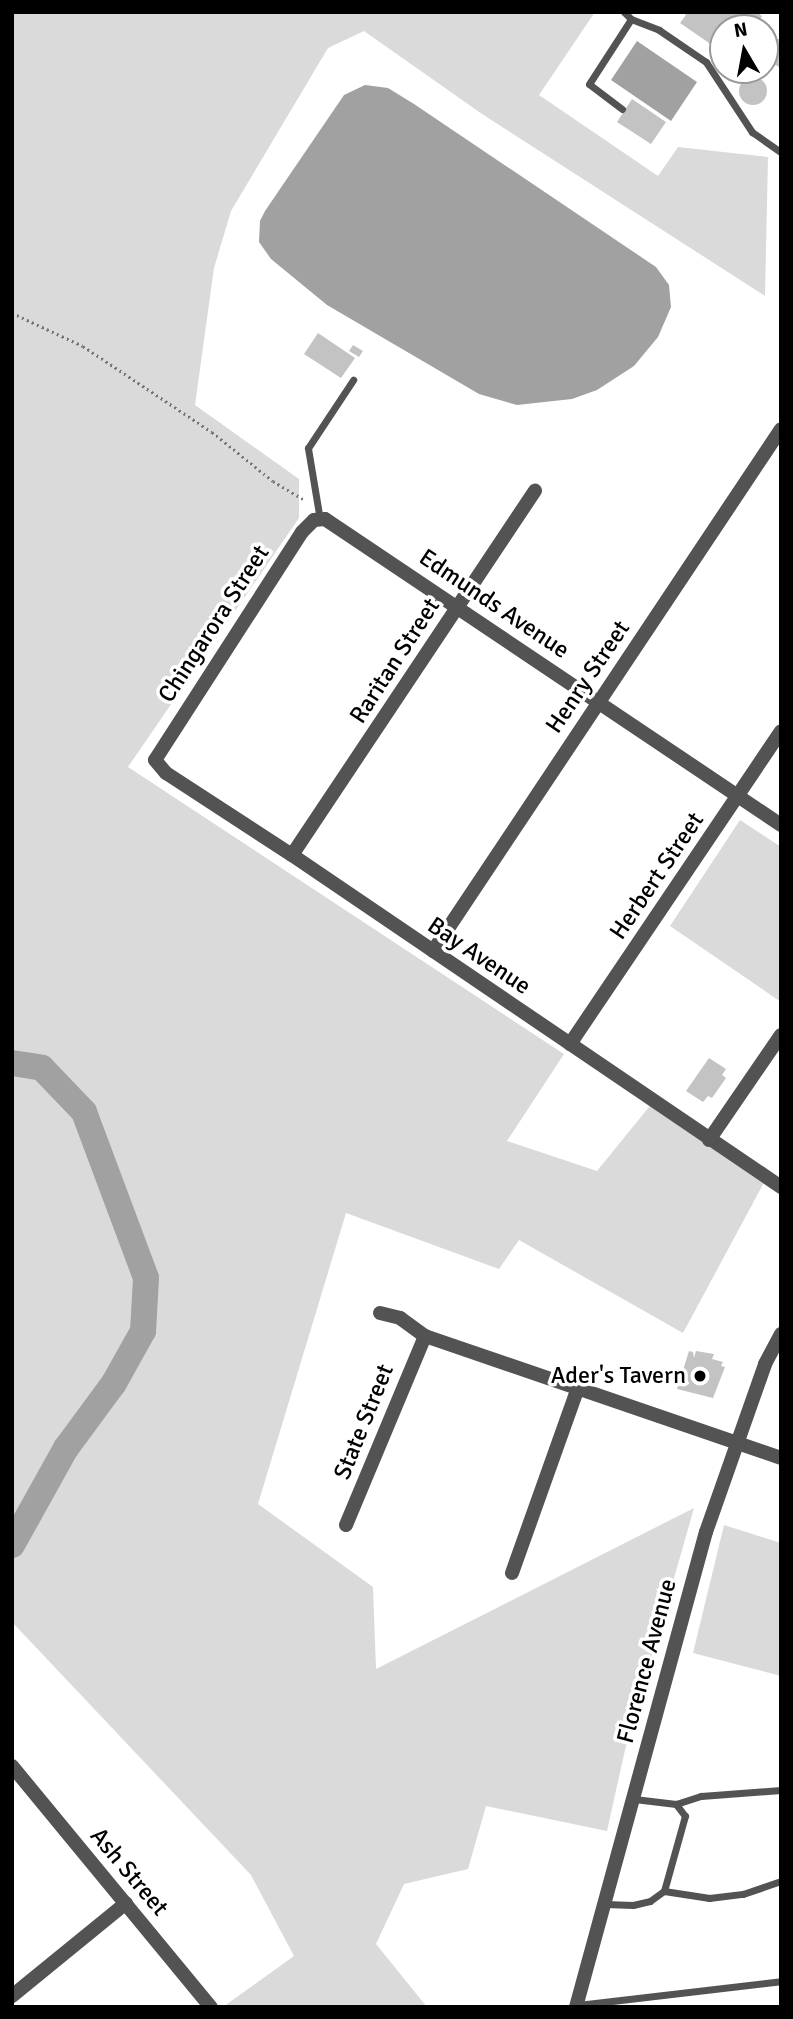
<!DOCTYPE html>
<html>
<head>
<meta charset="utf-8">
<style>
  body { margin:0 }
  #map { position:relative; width:793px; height:2019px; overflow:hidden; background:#fff; font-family:Signika,sans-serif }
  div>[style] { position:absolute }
  .green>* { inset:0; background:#dadada }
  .water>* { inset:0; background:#a1a1a1 }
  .river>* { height:26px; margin:-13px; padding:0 13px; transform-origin:13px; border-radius:13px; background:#a1a1a1 }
  .building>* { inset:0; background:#c3c3c3 }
  .round { border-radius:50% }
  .path>* { height:2.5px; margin-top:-1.25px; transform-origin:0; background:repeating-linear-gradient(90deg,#757575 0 2px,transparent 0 5.5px) }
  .service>* { height:7px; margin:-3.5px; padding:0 3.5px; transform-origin:3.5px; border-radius:3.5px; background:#535353 }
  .minor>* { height:14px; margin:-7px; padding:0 7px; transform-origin:7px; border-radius:7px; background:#535353 }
  .tertiary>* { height:14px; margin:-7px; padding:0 7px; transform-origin:7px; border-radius:7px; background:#535353 }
  .dots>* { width:19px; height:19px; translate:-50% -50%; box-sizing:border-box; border:4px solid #fff; border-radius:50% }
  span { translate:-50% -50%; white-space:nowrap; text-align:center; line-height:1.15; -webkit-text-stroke:7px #fff; paint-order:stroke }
  .street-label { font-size:24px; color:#000 }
  .poi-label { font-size:24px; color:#000 }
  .right { translate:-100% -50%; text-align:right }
  .frame { position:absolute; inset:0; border:14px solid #000; pointer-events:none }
  .north { position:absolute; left:709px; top:14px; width:70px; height:70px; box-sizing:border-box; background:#fff; border:2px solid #999; border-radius:50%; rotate:350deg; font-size:19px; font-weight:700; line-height:28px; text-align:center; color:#000 }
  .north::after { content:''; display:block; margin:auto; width:24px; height:32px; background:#000; clip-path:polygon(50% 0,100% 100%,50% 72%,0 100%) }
</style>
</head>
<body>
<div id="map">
  <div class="green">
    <div style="clip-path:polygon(12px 12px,595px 12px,539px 95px,658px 176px,678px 147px,768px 157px,765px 296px,482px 114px,364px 31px,328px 48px,231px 211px,214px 268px,195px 405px,299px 479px,299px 518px,128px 767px,564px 1054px,507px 1141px,597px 1171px,653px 1102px,767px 1177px,683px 1333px,519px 1240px,499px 1269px,346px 1213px,258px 1504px,373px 1587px,376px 1669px,694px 1508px,625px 1750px,607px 1831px,486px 1806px,468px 1869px,404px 1884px,376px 1944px,427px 2007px,228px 2007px,227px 2004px,294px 1956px,251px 1875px,12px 1622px)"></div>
    <div style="clip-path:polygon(740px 820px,781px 847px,781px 1002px,670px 926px)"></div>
    <div style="clip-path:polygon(724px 1525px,781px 1543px,781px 1676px,693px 1653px)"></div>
  </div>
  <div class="water">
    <div style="clip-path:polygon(637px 41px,697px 82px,671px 121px,611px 80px)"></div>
    <div style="clip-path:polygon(365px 85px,388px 88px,414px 104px,656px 267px,669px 285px,671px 307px,658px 337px,634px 366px,597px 390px,572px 399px,517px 405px,479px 394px,327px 305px,271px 259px,259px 242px,260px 221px,265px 211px,344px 95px)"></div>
  </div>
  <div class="river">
    <div style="left:12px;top:1063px;width:30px;rotate:9deg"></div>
    <div style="left:42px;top:1068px;width:61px;rotate:46.3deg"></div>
    <div style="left:84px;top:1112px;width:177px;rotate:69.5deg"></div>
    <div style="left:146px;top:1278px;width:53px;rotate:93.2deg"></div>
    <div style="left:143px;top:1331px;width:60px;rotate:119.1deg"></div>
    <div style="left:114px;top:1383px;width:81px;rotate:126.4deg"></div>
    <div style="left:66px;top:1448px;width:111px;rotate:119.1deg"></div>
  </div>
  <div class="building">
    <div style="clip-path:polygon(682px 12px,756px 12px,762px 16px,755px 28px,723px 28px,722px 52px,680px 23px,686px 15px)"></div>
    <div style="clip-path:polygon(777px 39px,781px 39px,779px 67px,767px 60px,765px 52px,769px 43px)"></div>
    <div class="round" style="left:739px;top:77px;width:28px;height:28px"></div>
    <div style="clip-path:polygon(632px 99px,666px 122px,651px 144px,617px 122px)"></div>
    <div style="clip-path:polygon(318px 333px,355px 358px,341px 378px,304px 354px)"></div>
    <div style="clip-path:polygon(353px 345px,363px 351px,359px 357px,349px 351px)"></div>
    <div style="clip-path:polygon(709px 1058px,726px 1069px,722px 1075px,726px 1078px,712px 1098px,708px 1096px,703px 1102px,686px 1091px)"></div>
    <div style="clip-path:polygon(689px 1351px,693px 1352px,694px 1358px,696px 1351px,714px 1354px,712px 1359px,723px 1362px,721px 1366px,725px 1367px,713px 1398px,677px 1389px)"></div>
  </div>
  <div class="path">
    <div style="left:12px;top:313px;width:78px;rotate:24.9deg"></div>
    <div style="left:83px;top:346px;width:155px;rotate:33.7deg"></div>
    <div style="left:212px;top:432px;width:78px;rotate:38.8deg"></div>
    <div style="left:273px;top:481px;width:37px;rotate:31deg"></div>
  </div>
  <div class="service">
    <div style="left:624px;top:12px;width:10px;rotate:45deg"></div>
    <div style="left:631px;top:19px;width:30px;rotate:21deg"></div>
    <div style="left:659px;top:30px;width:57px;rotate:34.2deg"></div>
    <div style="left:706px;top:62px;width:84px;rotate:56.7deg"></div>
    <div style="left:752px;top:132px;width:35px;rotate:35deg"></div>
    <div style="left:622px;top:109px;width:41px;rotate:-142.9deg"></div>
    <div style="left:589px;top:84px;width:77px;rotate:-57.1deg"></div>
    <div style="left:320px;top:520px;width:73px;rotate:-99.5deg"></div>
    <div style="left:308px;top:448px;width:82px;rotate:-56.5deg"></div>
    <div style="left:676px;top:1804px;width:26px;rotate:-18deg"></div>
    <div style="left:701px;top:1796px;width:80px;rotate:-4.3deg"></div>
    <div style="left:664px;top:1891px;width:46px;rotate:8.8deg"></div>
    <div style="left:709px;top:1898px;width:34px;rotate:-7deg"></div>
    <div style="left:743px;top:1894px;width:40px;rotate:-18.9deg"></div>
    <div style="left:605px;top:1904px;width:28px;rotate:2deg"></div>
    <div style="left:633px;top:1905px;width:17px;rotate:-13deg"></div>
    <div style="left:650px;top:1901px;width:17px;rotate:-36deg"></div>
    <div style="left:664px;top:1891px;width:78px;rotate:-74.4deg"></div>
    <div style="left:685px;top:1816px;width:15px;rotate:-127deg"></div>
    <div style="left:676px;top:1804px;width:42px;rotate:-173.2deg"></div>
    <div style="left:578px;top:2005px;width:204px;rotate:-6.7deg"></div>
  </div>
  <div class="minor">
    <div style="left:781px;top:825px;width:549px;rotate:-146.14deg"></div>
    <div style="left:325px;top:519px;width:11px;rotate:175deg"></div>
    <div style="left:314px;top:520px;width:17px;rotate:135deg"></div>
    <div style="left:302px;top:532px;width:271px;rotate:122.8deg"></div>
    <div style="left:155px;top:760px;width:17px;rotate:50deg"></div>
    <div style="left:166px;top:773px;width:150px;rotate:33.1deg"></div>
    <div style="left:292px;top:855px;width:591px;rotate:34.17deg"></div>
    <div style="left:292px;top:855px;width:438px;rotate:-56.3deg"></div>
    <div style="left:433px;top:951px;width:627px;rotate:-56.31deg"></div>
    <div style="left:570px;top:1044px;width:377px;rotate:-56deg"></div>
    <div style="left:709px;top:1140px;width:127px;rotate:-55.6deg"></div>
    <div style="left:380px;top:1313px;width:21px;rotate:14deg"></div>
    <div style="left:400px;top:1318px;width:31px;rotate:36deg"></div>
    <div style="left:425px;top:1336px;width:376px;rotate:18.9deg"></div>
    <div style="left:346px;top:1525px;width:205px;rotate:-67.3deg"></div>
    <div style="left:512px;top:1573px;width:196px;rotate:-70.4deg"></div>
    <div style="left:12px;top:1766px;width:313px;rotate:50.5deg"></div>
    <div style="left:12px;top:1996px;width:147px;rotate:-39.2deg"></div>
  </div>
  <div class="tertiary">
    <div style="left:576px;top:2007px;width:492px;rotate:-74.7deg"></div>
    <div style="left:706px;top:1532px;width:178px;rotate:-70.6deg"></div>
    <div style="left:765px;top:1364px;width:34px;rotate:-62deg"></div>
  </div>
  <div class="dots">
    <div style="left:700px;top:1376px;background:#000"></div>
  </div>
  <div class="street-label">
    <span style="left:494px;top:604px;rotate:34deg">Edmunds Avenue</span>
    <span style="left:214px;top:624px;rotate:-57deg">Chingarora Street</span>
    <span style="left:395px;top:661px;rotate:-57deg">Raritan Street</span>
    <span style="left:588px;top:677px;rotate:-56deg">Henry Street</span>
    <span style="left:657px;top:876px;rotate:-56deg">Herbert Street</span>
    <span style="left:479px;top:956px;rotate:34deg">Bay Avenue</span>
    <span style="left:364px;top:1422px;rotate:-68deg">State Street</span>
    <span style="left:647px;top:1661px;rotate:-75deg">Florence Avenue</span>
    <span style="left:129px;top:1872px;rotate:50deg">Ash Street</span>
  </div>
  <div class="poi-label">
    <span class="right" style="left:686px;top:1376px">Ader's Tavern</span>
  </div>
  <div class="frame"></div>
  <div class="north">N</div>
</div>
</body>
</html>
